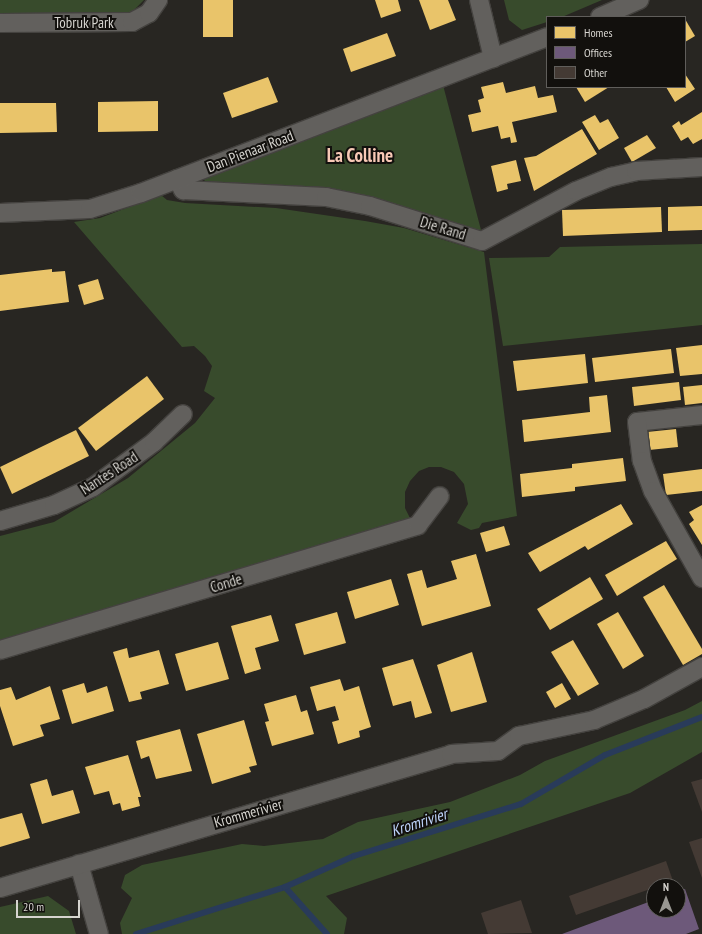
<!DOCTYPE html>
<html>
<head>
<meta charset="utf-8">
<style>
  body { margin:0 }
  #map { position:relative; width:702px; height:934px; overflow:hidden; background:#282622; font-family:"PT Sans Narrow",sans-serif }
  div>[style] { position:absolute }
  .green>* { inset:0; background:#384b2c }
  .homes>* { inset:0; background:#e9c46a }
  .offices>* { inset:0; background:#6d597a }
  .stream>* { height:6px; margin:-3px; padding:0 3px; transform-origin:3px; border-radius:3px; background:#293b5a }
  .building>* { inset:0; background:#443a34 }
  .roads { filter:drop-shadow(1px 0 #44423f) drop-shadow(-1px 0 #44423f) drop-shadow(0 1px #44423f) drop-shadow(0 -1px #44423f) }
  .street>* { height:18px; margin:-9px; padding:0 9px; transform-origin:9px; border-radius:9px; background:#62605d }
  span { translate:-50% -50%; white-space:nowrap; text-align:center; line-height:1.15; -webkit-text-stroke:4px #12100d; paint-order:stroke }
  .street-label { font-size:15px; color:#d6d4cf }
  .water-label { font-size:16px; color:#bdd3f9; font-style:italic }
  .district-label { font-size:19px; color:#f8c9b6; font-weight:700 }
  .legend { position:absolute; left:546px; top:16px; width:140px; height:72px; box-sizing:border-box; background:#12100d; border:1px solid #605e5b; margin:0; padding:5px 7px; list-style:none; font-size:12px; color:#d6d4cf }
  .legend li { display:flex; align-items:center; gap:8px; height:20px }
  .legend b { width:20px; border:1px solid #605e5b }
  .north { position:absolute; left:646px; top:878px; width:40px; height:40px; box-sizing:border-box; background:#12100d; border:1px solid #605e5b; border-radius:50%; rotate:0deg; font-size:11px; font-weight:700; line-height:16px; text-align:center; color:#d6d4cf }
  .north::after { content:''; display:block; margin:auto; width:14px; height:18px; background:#999792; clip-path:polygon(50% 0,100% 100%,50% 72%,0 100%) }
  .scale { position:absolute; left:16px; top:900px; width:64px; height:18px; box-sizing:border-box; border:2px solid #d6d4cf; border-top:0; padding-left:5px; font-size:12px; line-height:14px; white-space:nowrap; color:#d6d4cf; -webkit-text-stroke:3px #12100d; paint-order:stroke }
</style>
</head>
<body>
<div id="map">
  <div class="green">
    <div style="clip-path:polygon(0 0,144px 0,132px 12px,0 14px)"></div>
    <div style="clip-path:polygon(504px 0,602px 0,562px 17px,547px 17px,547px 22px,522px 30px,509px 20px)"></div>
    <div style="clip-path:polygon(443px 85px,481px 230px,464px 233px,441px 222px,204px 183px,205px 178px)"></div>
    <div style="clip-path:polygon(161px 195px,167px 200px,185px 203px,276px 208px,365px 221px,404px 228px,484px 252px,517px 516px,482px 523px,479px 528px,471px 530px,457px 523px,468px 504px,464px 484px,454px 472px,441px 467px,429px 467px,419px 471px,410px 481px,405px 492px,405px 508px,410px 518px,0 640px,0 536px,54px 522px,128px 478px,195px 423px,215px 398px,204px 391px,212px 366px,205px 356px,194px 346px,182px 347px,74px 222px,100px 218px)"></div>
    <div style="clip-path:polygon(702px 244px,702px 325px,503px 346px,489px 258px,549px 257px,560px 247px)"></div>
    <div style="clip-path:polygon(702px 701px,702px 752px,630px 793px,326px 896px,347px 918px,344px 934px,122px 934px,120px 923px,132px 898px,121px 888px,125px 875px,142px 865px,242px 844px,264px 846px,323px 839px,358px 822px,450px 802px,520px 775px,545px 761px,685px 710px)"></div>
    <div style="clip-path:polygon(48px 896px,69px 911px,76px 934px,0 934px,0 907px)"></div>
  </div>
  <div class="homes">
    <div style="clip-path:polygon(203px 0,233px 0,233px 37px,203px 37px)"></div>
    <div style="clip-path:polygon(375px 0,398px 0,401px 11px,381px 18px)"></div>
    <div style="clip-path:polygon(419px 0,448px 0,456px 20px,430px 30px)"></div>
    <div style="clip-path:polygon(685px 19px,695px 36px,685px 42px)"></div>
    <div style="clip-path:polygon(387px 33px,396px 56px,351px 72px,343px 49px)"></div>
    <div style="clip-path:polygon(685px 74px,695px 89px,675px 102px,666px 87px,685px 87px)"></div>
    <div style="clip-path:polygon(268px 77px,278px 102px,232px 118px,223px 93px)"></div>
    <div style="clip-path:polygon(503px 82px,506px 93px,535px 86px,538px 98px,553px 95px,557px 112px,512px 122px,517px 142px,511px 143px,510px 137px,501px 139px,498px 126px,472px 132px,468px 115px,481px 112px,478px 100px,484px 98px,481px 87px)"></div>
    <div style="clip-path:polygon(576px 87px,609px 87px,585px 102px)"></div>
    <div style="clip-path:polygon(158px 101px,158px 131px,98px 132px,98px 102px)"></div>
    <div style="clip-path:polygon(0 103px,56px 103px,57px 132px,0 133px)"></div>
    <div style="clip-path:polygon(702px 112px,702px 139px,693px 144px,688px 137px,681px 141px,672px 126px,679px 121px,681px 125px)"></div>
    <div style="clip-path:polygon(595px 115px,600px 123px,608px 119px,619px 138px,599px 150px,582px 122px)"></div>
    <div style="clip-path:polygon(582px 129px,597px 154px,534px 191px,524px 158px,536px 156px)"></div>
    <div style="clip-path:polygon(647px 135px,656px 148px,632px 162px,624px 148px)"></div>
    <div style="clip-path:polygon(516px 160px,521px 181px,507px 184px,508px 189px,497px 192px,491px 166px)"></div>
    <div style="clip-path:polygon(702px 206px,702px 230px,668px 231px,668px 207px)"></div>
    <div style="clip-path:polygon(661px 207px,662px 232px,563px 236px,562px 210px)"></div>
    <div style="clip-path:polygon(52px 269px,52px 272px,65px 271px,69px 302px,0 311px,0 275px)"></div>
    <div style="clip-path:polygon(98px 279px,104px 299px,84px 305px,78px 285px)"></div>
    <div style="clip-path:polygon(702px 345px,702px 374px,680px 376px,676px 348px)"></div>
    <div style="clip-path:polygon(671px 349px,674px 373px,595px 382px,592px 358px)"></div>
    <div style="clip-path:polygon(585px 354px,588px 383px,517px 391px,513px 361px)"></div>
    <div style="clip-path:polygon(147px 376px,164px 399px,96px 451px,78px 428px)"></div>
    <div style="clip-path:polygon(679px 382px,681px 400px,634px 406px,632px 387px)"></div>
    <div style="clip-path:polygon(702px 385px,702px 403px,685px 405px,683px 387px)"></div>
    <div style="clip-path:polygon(607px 395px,611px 432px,524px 442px,522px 420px,590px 412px,589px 397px)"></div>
    <div style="clip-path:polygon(676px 429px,678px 447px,649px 450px,647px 432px)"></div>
    <div style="clip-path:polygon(76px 430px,89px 456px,12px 494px,0 467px)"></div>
    <div style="clip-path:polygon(623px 458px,626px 481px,575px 487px,575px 491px,522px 497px,520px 474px,572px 468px,572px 464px)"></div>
    <div style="clip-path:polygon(702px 469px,702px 491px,666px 495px,663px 474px)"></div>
    <div style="clip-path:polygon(621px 504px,633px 524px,588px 550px,585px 546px,540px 572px,528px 553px)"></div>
    <div style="clip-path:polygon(702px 505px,702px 545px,689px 524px,694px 520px,689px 512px)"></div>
    <div style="clip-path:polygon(504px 526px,510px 545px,486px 552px,480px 533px)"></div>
    <div style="clip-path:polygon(666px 541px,677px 559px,617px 596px,605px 575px)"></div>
    <div style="clip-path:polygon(476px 554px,491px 606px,422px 626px,407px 574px,422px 570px,427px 588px,457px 579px,451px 561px)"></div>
    <div style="clip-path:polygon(590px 577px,603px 599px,550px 630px,537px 609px)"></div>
    <div style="clip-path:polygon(391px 579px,399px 605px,355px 619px,347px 592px)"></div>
    <div style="clip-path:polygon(664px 585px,702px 649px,702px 654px,683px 665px,643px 597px)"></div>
    <div style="clip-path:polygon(337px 612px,346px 643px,304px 655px,295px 624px)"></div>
    <div style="clip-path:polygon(618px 612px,644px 656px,623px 669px,597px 624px)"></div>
    <div style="clip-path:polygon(271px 615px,279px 641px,255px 648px,261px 669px,245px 674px,231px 626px)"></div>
    <div style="clip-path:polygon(573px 640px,599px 684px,578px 696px,551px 652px)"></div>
    <div style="clip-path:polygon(218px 642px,229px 679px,186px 691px,175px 654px)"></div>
    <div style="clip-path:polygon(127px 648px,129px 658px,159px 650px,169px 684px,140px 692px,142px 699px,129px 702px,113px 652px)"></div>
    <div style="clip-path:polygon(472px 652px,487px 702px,451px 712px,437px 665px)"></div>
    <div style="clip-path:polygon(413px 659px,432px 713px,415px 718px,411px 701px,393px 706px,382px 668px)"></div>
    <div style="clip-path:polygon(340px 679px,344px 691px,359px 686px,371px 727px,359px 731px,360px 737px,338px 744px,332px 722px,339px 720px,335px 706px,317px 711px,310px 687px)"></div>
    <div style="clip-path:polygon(84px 683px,87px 693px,107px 686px,114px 711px,72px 724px,62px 690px)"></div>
    <div style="clip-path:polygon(562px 683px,571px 699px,555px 708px,546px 692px)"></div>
    <div style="clip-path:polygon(50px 686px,60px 719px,40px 725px,44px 736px,13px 746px,0 706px,0 690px,11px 687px,16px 700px)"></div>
    <div style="clip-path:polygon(296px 695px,301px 712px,307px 710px,314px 734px,272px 746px,265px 722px,269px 721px,264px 704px)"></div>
    <div style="clip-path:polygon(244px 720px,257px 765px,249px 767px,251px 772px,212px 784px,197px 734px)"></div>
    <div style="clip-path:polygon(180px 729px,192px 771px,156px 779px,149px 756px,141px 759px,136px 741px)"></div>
    <div style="clip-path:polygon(128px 755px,141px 797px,138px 797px,140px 806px,122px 811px,120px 803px,113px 805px,109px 791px,94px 795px,85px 767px)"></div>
    <div style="clip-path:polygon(47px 779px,52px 796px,73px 790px,80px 813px,42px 824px,30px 784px)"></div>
    <div style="clip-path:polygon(22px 813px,30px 838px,0 847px,0 819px)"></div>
  </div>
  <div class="offices">
    <div style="clip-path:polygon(685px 889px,699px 929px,686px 934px,562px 934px,654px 900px,654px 910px,678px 910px,678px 892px)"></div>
  </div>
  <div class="stream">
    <div style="left:285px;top:887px;width:63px;rotate:48.2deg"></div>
    <div style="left:136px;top:934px;width:156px;rotate:-17.5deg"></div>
    <div style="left:285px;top:887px;width:76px;rotate:-24.2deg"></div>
    <div style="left:354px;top:856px;width:175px;rotate:-17.3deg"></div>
    <div style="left:521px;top:804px;width:97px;rotate:-30.3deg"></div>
    <div style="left:605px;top:755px;width:104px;rotate:-21.4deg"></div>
  </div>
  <div class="building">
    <div style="clip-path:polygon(702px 779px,702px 812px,691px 782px)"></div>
    <div style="clip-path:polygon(702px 838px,702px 878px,689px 842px)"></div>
    <div style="clip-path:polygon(666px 861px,673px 881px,576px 915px,569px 896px)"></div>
    <div style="clip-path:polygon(521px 900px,532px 933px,488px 934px,481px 913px)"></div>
  </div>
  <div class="roads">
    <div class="street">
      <div style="left:479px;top:0;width:60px;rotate:76.4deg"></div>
      <div style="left:600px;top:17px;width:43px;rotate:-23.6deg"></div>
      <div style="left:0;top:23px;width:132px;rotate:-0.4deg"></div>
      <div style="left:132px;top:22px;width:19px;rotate:-28deg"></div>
      <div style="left:149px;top:13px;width:16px;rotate:-55deg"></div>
      <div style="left:177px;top:179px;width:13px;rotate:61deg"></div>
      <div style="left:183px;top:190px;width:143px;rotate:2.8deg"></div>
      <div style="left:326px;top:197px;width:45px;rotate:11.6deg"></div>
      <div style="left:370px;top:206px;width:117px;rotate:17.4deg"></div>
      <div style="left:482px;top:241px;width:106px;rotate:-28deg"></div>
      <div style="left:576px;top:191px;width:38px;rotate:-22deg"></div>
      <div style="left:611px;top:177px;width:26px;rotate:-13deg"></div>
      <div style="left:636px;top:171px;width:66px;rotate:-3.5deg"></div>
      <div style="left:0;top:213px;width:90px;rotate:-2.5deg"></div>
      <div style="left:90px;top:209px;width:53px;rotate:-17.4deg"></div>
      <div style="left:141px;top:193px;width:435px;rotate:-21deg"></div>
      <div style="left:702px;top:415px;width:65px;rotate:173.9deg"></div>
      <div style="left:637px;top:422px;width:39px;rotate:83deg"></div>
      <div style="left:642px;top:461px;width:32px;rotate:70deg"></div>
      <div style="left:653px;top:491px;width:100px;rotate:60.6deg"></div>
      <div style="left:0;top:521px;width:56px;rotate:-16.5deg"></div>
      <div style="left:54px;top:505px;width:43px;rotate:-24.8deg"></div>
      <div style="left:93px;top:487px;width:76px;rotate:-36.4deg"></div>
      <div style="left:154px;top:442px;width:40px;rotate:-44deg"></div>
      <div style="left:0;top:650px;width:436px;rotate:-16.6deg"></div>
      <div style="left:418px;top:525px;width:36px;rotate:-53deg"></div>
      <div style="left:79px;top:864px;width:73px;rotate:74.1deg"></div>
      <div style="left:0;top:888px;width:470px;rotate:-16.5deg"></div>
      <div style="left:451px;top:754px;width:47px;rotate:-3.7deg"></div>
      <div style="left:498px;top:751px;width:26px;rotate:-36deg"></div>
      <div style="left:519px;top:736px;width:77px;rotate:-12deg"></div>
      <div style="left:594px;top:720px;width:54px;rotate:-22.8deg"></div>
      <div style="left:644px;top:699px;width:66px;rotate:-28.9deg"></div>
    </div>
  </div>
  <div class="street-label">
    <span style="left:84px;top:23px">Tobruk Park</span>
    <span style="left:250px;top:151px;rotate:-21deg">Dan Pienaar Road</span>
    <span style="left:443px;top:228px;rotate:17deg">Die Rand</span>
    <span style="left:109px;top:473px;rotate:-33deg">Nantes Road</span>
    <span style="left:226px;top:583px;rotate:-17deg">Conde</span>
    <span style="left:248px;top:813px;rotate:-16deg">Krommerivier</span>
  </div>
  <div class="water-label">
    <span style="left:419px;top:822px;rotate:-18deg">Kromrivier</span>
  </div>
  <div class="district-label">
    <span style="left:360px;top:156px">La Colline</span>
  </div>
  <ul class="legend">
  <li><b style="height:11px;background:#e9c46a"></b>Homes</li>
  <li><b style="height:11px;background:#6d597a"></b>Offices</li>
  <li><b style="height:11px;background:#443a34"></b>Other</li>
  </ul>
  <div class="north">N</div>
  <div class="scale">20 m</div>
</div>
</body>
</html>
